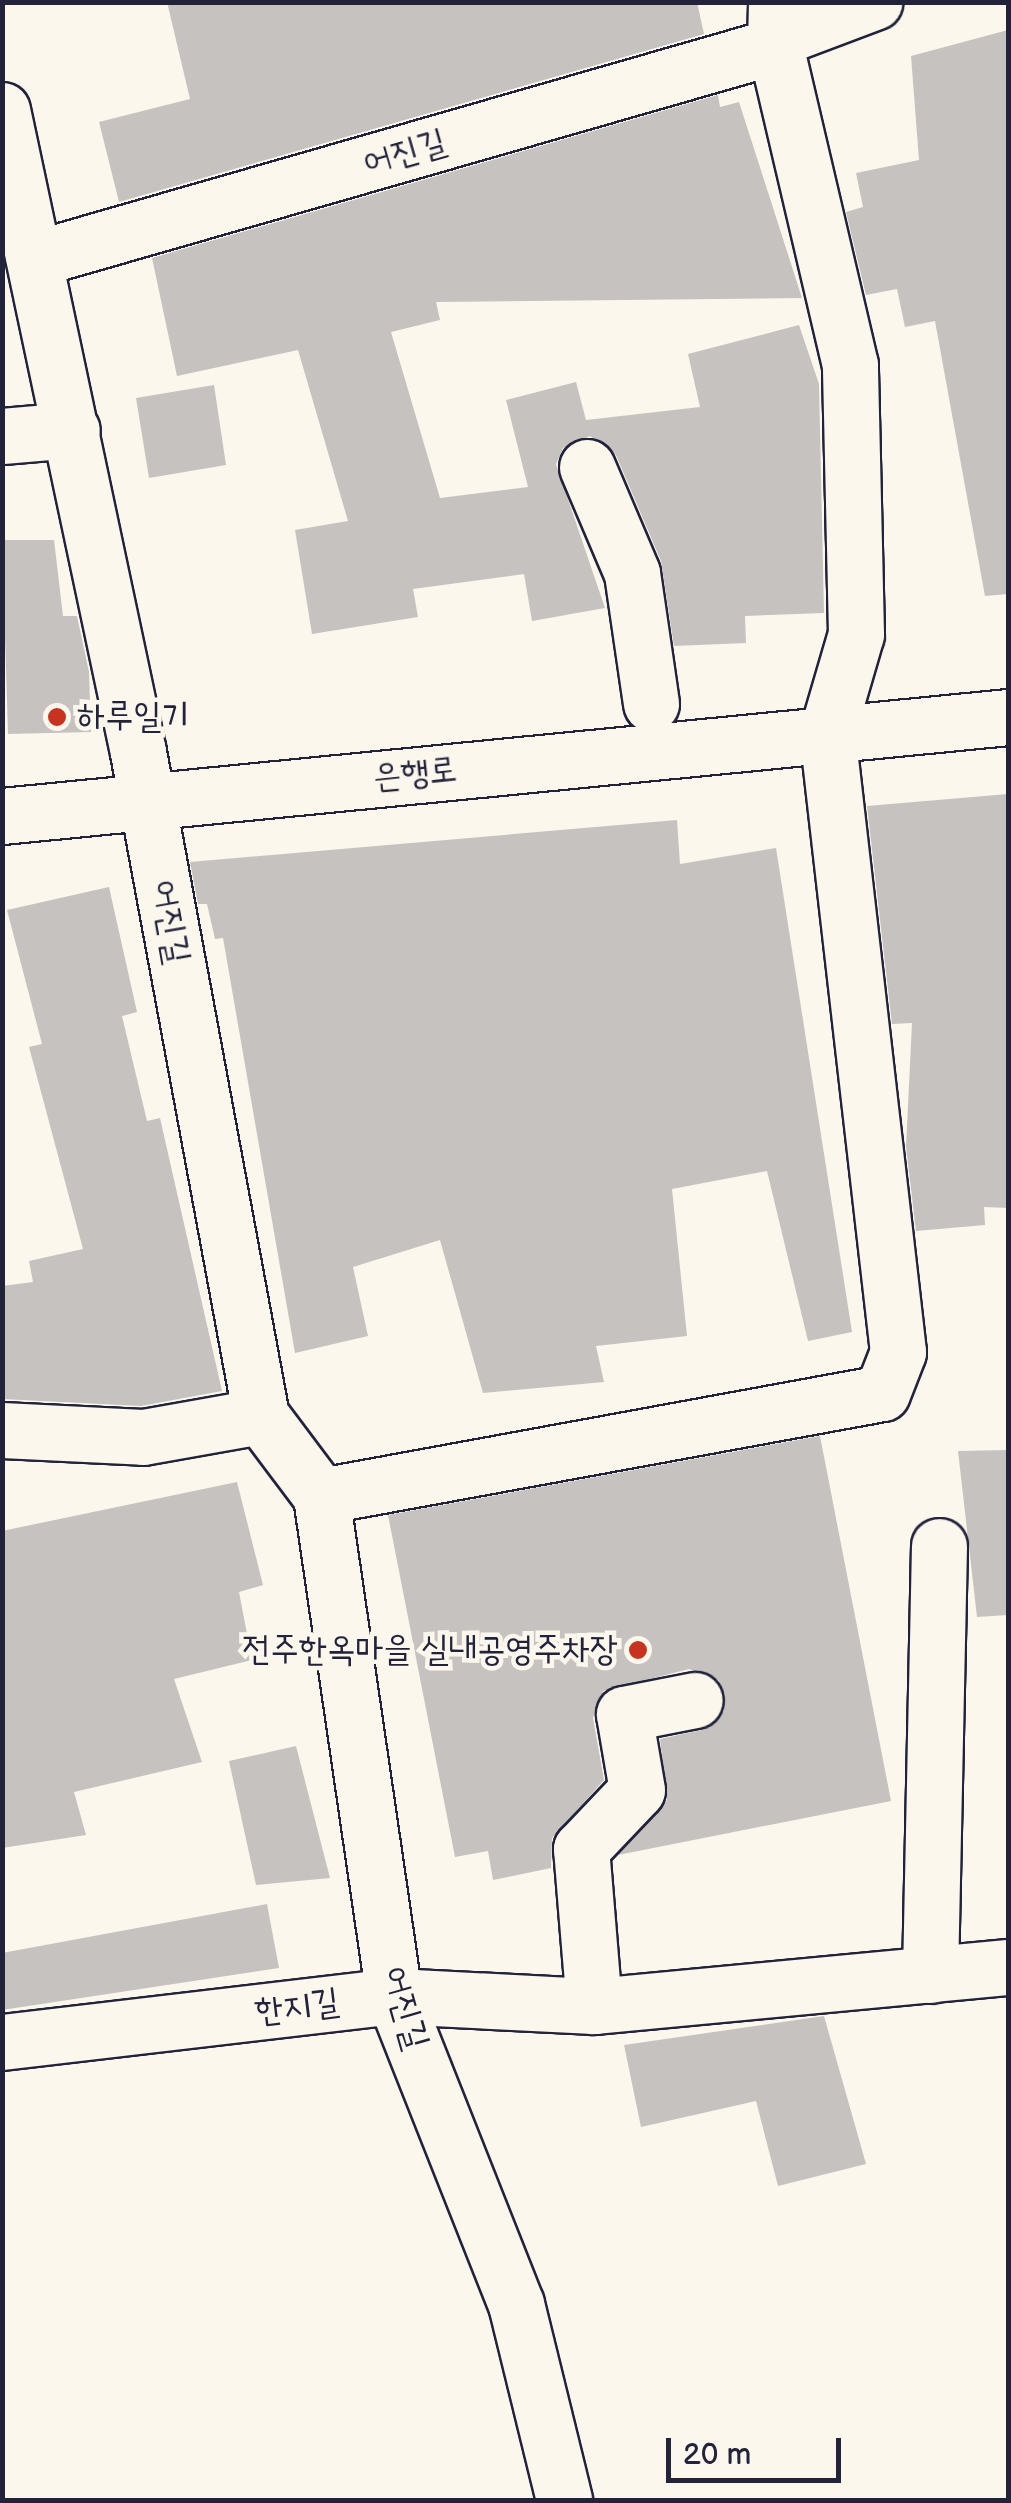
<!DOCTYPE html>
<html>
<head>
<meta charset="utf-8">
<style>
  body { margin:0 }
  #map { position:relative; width:1011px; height:2503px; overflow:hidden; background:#fbf7ec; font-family:"Balsamiq Sans","Poor Story",sans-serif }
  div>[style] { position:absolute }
  .building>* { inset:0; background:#c6c2c0 }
  .roads { filter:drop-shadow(2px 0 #22223b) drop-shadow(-2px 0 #22223b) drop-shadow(0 2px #22223b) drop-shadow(0 -2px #22223b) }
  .minor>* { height:55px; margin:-27.5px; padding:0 27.5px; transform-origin:27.5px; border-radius:27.5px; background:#fbf7ec }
  .dots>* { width:28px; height:28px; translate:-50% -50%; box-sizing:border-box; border:5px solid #fbf7ec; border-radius:50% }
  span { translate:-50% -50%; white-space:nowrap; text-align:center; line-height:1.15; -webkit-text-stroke:9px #fbf7ec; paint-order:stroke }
  .street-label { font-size:35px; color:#22223b }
  .poi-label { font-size:35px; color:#22223b }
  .left { translate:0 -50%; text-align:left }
  .right { translate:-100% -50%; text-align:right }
  .frame { position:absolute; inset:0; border:5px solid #22223b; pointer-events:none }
  .scale { position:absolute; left:666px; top:2438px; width:175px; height:45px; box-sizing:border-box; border:5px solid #22223b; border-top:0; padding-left:12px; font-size:30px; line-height:35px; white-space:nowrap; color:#22223b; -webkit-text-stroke:8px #fbf7ec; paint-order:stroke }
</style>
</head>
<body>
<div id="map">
  <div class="building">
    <div style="clip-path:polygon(167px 2px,697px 2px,704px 34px,119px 202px,99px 122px,190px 99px)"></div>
    <div style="clip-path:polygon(1008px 30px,1008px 594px,985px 596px,935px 321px,905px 327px,897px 289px,866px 295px,846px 212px,863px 207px,856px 173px,919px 160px,911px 56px)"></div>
    <div style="clip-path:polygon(718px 95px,720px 107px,739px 102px,802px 298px,436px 302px,440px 320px,391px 332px,440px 498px,528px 487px,506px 400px,576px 382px,586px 420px,700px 407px,688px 354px,799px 325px,819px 384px,824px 613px,745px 616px,746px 643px,674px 646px,661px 561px,616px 455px,590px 436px,563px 448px,556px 464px,605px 608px,532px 621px,524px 574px,413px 589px,418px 617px,312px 634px,295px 530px,348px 521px,298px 350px,177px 376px,152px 258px)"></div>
    <div style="clip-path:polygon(214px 385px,226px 465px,149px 478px,136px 398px)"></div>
    <div style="clip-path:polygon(2px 540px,54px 540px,63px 616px,77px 616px,89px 672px,91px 732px,8px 734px)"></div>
    <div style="clip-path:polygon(1008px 794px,1008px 1208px,984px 1207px,985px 1225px,916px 1231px,906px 1147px,912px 1023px,892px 1024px,867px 806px)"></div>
    <div style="clip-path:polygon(677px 820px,680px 864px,776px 848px,852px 1332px,808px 1341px,767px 1171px,672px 1189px,687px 1336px,596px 1346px,604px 1382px,483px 1393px,440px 1240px,353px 1267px,368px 1336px,295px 1353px,223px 938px,215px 939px,207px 904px,198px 904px,190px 862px)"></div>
    <div style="clip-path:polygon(109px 887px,137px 1012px,122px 1016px,147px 1121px,160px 1118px,222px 1391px,141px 1406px,2px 1399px,2px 1286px,33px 1282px,29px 1261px,83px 1249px,29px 1047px,42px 1044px,7px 910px)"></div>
    <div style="clip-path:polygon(820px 1436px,891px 1801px,618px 1855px,667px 1800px,660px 1739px,702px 1730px,724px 1711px,719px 1680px,689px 1669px,603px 1691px,593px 1718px,604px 1780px,552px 1838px,551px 1868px,493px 1880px,488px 1851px,455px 1857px,388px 1515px)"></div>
    <div style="clip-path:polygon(1008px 1450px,1008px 1615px,977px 1617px,958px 1451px)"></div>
    <div style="clip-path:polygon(237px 1482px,263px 1585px,239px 1592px,252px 1660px,174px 1679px,202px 1762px,74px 1792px,86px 1835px,2px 1848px,2px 1531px)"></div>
    <div style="clip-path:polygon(296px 1746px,330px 1878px,256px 1885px,229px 1761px)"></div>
    <div style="clip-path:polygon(267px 1904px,279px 1968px,2px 2010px,2px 1953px)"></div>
    <div style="clip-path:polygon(824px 2016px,866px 2164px,778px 2186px,756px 2101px,641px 2127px,624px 2045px)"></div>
  </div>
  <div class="roads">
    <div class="minor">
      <div style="left:778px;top:38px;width:103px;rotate:-20.6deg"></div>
      <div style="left:2px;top:110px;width:656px;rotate:78.04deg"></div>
      <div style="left:138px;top:752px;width:675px;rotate:79.51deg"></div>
      <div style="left:261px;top:1416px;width:100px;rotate:53.1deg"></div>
      <div style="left:321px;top:1496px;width:505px;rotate:81.69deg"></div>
      <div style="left:394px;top:1996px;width:331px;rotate:68.4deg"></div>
      <div style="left:516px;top:2304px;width:202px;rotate:76.2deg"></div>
      <div style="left:34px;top:259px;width:771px;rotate:-16.04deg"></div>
      <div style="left:2px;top:436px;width:70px;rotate:-4.9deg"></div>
      <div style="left:587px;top:467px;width:115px;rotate:67deg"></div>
      <div style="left:632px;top:573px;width:132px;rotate:81.7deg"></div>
      <div style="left:2px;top:816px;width:1011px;rotate:-5.62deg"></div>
      <div style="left:2px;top:1430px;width:141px;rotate:2.8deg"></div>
      <div style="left:143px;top:1437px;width:120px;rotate:-10.1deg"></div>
      <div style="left:321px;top:1496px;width:570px;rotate:-10.4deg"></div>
      <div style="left:882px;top:1393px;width:44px;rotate:-68.7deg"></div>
      <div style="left:898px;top:1352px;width:623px;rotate:-96.54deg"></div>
      <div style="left:827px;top:733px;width:103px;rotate:-73.7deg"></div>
      <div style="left:856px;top:634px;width:269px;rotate:-91.3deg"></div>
      <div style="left:850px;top:365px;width:328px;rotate:-103.2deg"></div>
      <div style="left:775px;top:46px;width:44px;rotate:-88.7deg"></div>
      <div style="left:930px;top:1975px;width:429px;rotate:-88.8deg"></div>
      <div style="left:594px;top:2006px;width:158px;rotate:-94.7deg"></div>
      <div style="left:581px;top:1849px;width:81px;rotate:-46.5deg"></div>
      <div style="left:637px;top:1790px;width:77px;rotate:-99.7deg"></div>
      <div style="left:624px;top:1714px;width:72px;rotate:-11.2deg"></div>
      <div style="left:2px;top:2042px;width:395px;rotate:-6.7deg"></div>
      <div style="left:394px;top:1996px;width:200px;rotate:2.9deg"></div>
      <div style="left:594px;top:2006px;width:416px;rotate:-5.4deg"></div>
    </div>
  </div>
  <div class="dots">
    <div style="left:57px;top:717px;background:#c8321e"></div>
    <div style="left:638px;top:1650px;background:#c8321e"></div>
  </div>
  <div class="street-label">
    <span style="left:405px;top:153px;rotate:-16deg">어진길</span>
    <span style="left:415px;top:774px;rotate:-6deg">은행로</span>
    <span style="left:170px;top:922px;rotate:80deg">어진길</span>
    <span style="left:297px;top:2007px;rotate:-7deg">한지길</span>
    <span style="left:405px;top:2008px;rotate:74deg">어진길</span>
  </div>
  <div class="poi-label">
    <span class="left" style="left:77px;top:717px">하루일기</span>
    <span class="right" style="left:618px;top:1650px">전주한옥마을 실내공영주차장</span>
  </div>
  <div class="frame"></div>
  <div class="scale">20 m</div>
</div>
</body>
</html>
